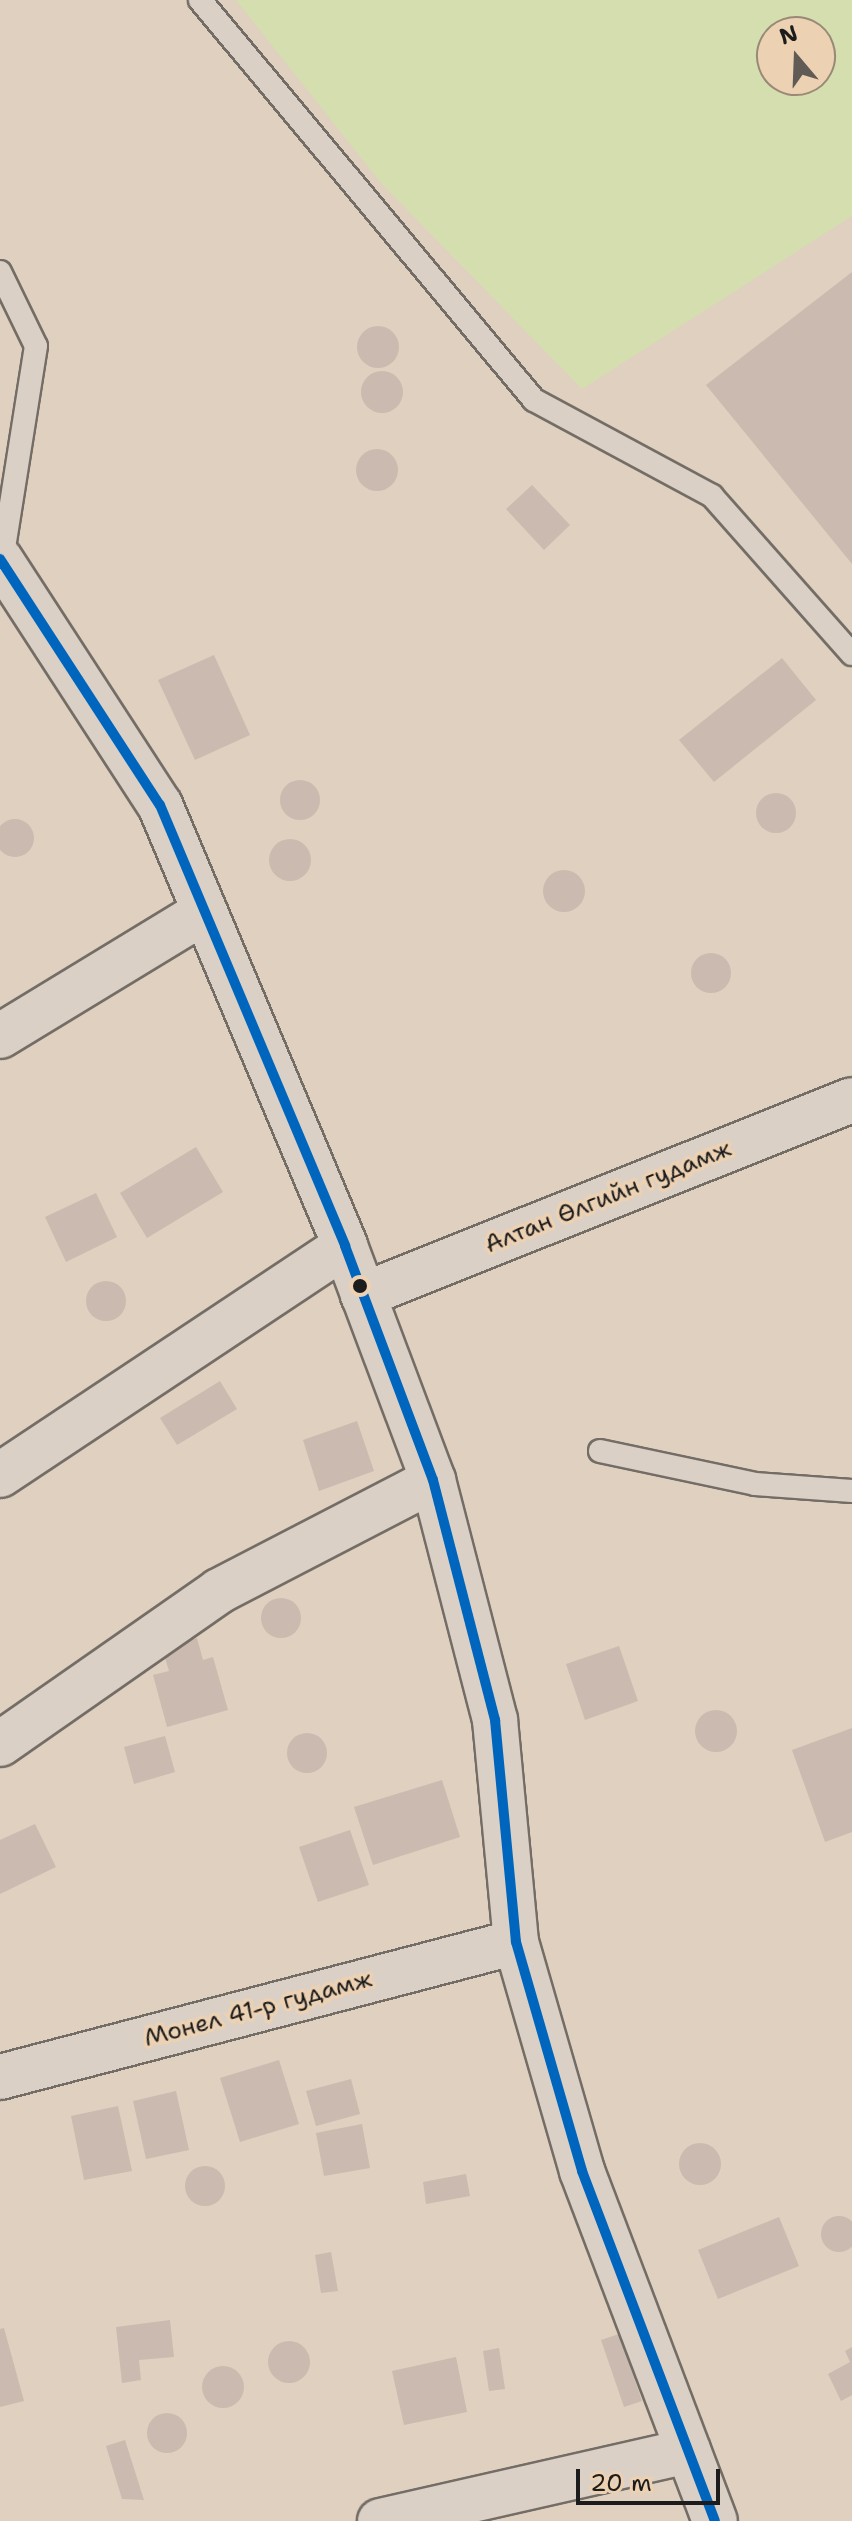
<!DOCTYPE html>
<html>
<head>
<meta charset="utf-8">
<style>
  body { margin:0 }
  #map { position:relative; width:852px; height:2521px; overflow:hidden; background:#dfd0c0; font-family:"Shantell Sans",sans-serif }
  div>[style] { position:absolute }
  .green>* { inset:0; background:#d4deae }
  .building>* { inset:0; background:#cabab0 }
  .round { border-radius:50% }
  .roads { filter:drop-shadow(2px 0 #746d66) drop-shadow(-2px 0 #746d66) drop-shadow(0 2px #746d66) drop-shadow(0 -2px #746d66) }
  .service>* { height:22px; margin:-11px; padding:0 11px; transform-origin:11px; border-radius:11px; background:#dad0c5 }
  .minor>* { height:44px; margin:-22px; padding:0 22px; transform-origin:22px; border-radius:22px; background:#dad0c5 }
  .secondary>* { height:44px; margin:-22px; padding:0 22px; transform-origin:22px; border-radius:22px; background:#dad0c5 }
  .bus-1>* { height:10px; margin:-5px; padding:0 5px; transform-origin:5px; border-radius:5px; background:#0065bd }
  .dots>* { width:22px; height:22px; translate:-50% -50%; box-sizing:border-box; border:4px solid #ecd1b3; border-radius:50% }
  span { translate:-50% -50%; white-space:nowrap; text-align:center; line-height:1.15; -webkit-text-stroke:7px #ecd1b3; paint-order:stroke }
  .street-label { font-size:24px; color:#1c1c1c }
  .north { position:absolute; left:756px; top:16px; width:80px; height:80px; box-sizing:border-box; background:#ecd1b3; border:2px solid #998977; border-radius:50%; rotate:341deg; font-size:22px; font-weight:700; line-height:32px; text-align:center; color:#1c1c1c }
  .north::after { content:''; display:block; margin:auto; width:28px; height:36px; background:#605b55; clip-path:polygon(50% 0,100% 100%,50% 72%,0 100%) }
  .scale { position:absolute; left:576px; top:2469px; width:144px; height:36px; box-sizing:border-box; border:4px solid #1c1c1c; border-top:0; padding-left:10px; font-size:24px; line-height:28px; white-space:nowrap; color:#1c1c1c; -webkit-text-stroke:6px #ecd1b3; paint-order:stroke }
</style>
</head>
<body>
<div id="map">
  <div class="green">
    <div style="clip-path:polygon(evenodd,236px 0,852px 0,852px 216px,582px 389px,381px 183px,236px 0,772px 32px,820px 32px,820px 80px,772px 80px,772px 32px)"></div>
  </div>
  <div class="building">
    <div style="clip-path:polygon(852px 272px,852px 564px,706px 385px)"></div>
    <div class="round" style="left:357px;top:326px;width:42px;height:42px"></div>
    <div class="round" style="left:361px;top:371px;width:42px;height:42px"></div>
    <div class="round" style="left:356px;top:449px;width:42px;height:42px"></div>
    <div style="clip-path:polygon(532px 485px,570px 525px,544px 550px,506px 509px)"></div>
    <div style="clip-path:polygon(214px 655px,250px 735px,195px 760px,158px 680px)"></div>
    <div style="clip-path:polygon(782px 658px,816px 700px,714px 782px,679px 740px)"></div>
    <div class="round" style="left:280px;top:780px;width:40px;height:40px"></div>
    <div class="round" style="left:756px;top:793px;width:40px;height:40px"></div>
    <div class="round" style="left:-4px;top:819px;width:38px;height:38px"></div>
    <div class="round" style="left:269px;top:839px;width:42px;height:42px"></div>
    <div class="round" style="left:543px;top:870px;width:42px;height:42px"></div>
    <div class="round" style="left:691px;top:953px;width:40px;height:40px"></div>
    <div style="clip-path:polygon(196px 1147px,223px 1192px,147px 1238px,120px 1193px)"></div>
    <div style="clip-path:polygon(96px 1193px,117px 1237px,66px 1262px,45px 1217px)"></div>
    <div class="round" style="left:86px;top:1281px;width:40px;height:40px"></div>
    <div style="clip-path:polygon(220px 1381px,237px 1409px,177px 1445px,160px 1418px)"></div>
    <div style="clip-path:polygon(357px 1421px,374px 1471px,319px 1491px,303px 1440px)"></div>
    <div class="round" style="left:261px;top:1598px;width:40px;height:40px"></div>
    <div style="clip-path:polygon(197px 1638px,203px 1660px,213px 1657px,228px 1710px,167px 1727px,153px 1675px,169px 1671px,162px 1648px)"></div>
    <div style="clip-path:polygon(619px 1646px,638px 1701px,585px 1720px,566px 1664px)"></div>
    <div class="round" style="left:695px;top:1710px;width:42px;height:42px"></div>
    <div style="clip-path:polygon(852px 1728px,852px 1832px,825px 1842px,792px 1750px)"></div>
    <div class="round" style="left:287px;top:1733px;width:40px;height:40px"></div>
    <div style="clip-path:polygon(165px 1736px,175px 1772px,134px 1784px,124px 1747px)"></div>
    <div style="clip-path:polygon(442px 1780px,460px 1837px,373px 1865px,354px 1807px)"></div>
    <div style="clip-path:polygon(35px 1824px,56px 1867px,0 1894px,0 1840px)"></div>
    <div style="clip-path:polygon(350px 1830px,369px 1885px,318px 1902px,299px 1847px)"></div>
    <div style="clip-path:polygon(279px 2060px,299px 2124px,240px 2142px,220px 2078px)"></div>
    <div style="clip-path:polygon(351px 2079px,360px 2114px,316px 2126px,306px 2091px)"></div>
    <div style="clip-path:polygon(176px 2091px,189px 2150px,146px 2159px,133px 2101px)"></div>
    <div style="clip-path:polygon(118px 2106px,132px 2171px,84px 2180px,71px 2116px)"></div>
    <div style="clip-path:polygon(362px 2124px,370px 2168px,324px 2176px,316px 2133px)"></div>
    <div class="round" style="left:679px;top:2143px;width:42px;height:42px"></div>
    <div class="round" style="left:185px;top:2166px;width:40px;height:40px"></div>
    <div style="clip-path:polygon(466px 2174px,470px 2196px,426px 2204px,423px 2182px)"></div>
    <div class="round" style="left:821px;top:2216px;width:36px;height:36px"></div>
    <div style="clip-path:polygon(779px 2217px,799px 2266px,718px 2299px,698px 2250px)"></div>
    <div style="clip-path:polygon(331px 2252px,338px 2291px,321px 2293px,315px 2255px)"></div>
    <div style="clip-path:polygon(170px 2320px,174px 2357px,139px 2360px,141px 2380px,122px 2383px,116px 2327px)"></div>
    <div style="clip-path:polygon(4px 2328px,24px 2401px,0 2407px,0 2329px)"></div>
    <div style="clip-path:polygon(619px 2334px,642px 2401px,624px 2407px,601px 2340px)"></div>
    <div class="round" style="left:268px;top:2341px;width:42px;height:42px"></div>
    <div style="clip-path:polygon(852px 2347px,852px 2395px,841px 2401px,828px 2374px,850px 2362px,845px 2351px)"></div>
    <div style="clip-path:polygon(499px 2348px,505px 2389px,489px 2391px,483px 2351px)"></div>
    <div style="clip-path:polygon(456px 2357px,467px 2412px,404px 2425px,392px 2371px)"></div>
    <div class="round" style="left:202px;top:2366px;width:42px;height:42px"></div>
    <div class="round" style="left:147px;top:2413px;width:40px;height:40px"></div>
    <div style="clip-path:polygon(125px 2440px,144px 2500px,122px 2499px,106px 2446px)"></div>
  </div>
  <div class="roads">
    <div class="service">
      <div style="left:200px;top:0;width:521px;rotate:50.14deg"></div>
      <div style="left:534px;top:400px;width:202px;rotate:28.3deg"></div>
      <div style="left:712px;top:496px;width:211px;rotate:48.5deg"></div>
      <div style="left:0;top:272px;width:82px;rotate:64.1deg"></div>
      <div style="left:36px;top:346px;width:218px;rotate:99deg"></div>
      <div style="left:600px;top:1451px;width:158px;rotate:12deg"></div>
      <div style="left:755px;top:1484px;width:97px;rotate:4.1deg"></div>
    </div>
    <div class="minor">
      <div style="left:0;top:1036px;width:239px;rotate:-31.3deg"></div>
      <div style="left:0;top:1475px;width:414px;rotate:-33.6deg"></div>
      <div style="left:0;top:1744px;width:267px;rotate:-34.9deg"></div>
      <div style="left:219px;top:1591px;width:241px;rotate:-27.4deg"></div>
      <div style="left:0;top:2077px;width:533px;rotate:-14.66deg"></div>
      <div style="left:380px;top:2521px;width:316px;rotate:-12.8deg"></div>
    </div>
    <div class="secondary">
      <div style="left:0;top:559px;width:293px;rotate:57deg"></div>
      <div style="left:160px;top:805px;width:478px;rotate:67.2deg"></div>
      <div style="left:345px;top:1246px;width:250px;rotate:69.4deg"></div>
      <div style="left:433px;top:1480px;width:248px;rotate:75.5deg"></div>
      <div style="left:495px;top:1720px;width:223px;rotate:84.6deg"></div>
      <div style="left:516px;top:1942px;width:238px;rotate:73.9deg"></div>
      <div style="left:582px;top:2171px;width:374px;rotate:69.2deg"></div>
      <div style="left:363px;top:1295px;width:526px;rotate:-21.74deg"></div>
    </div>
  </div>
  <div class="bus-1">
    <div style="left:0;top:559px;width:293px;rotate:57deg"></div>
    <div style="left:160px;top:805px;width:478px;rotate:67.2deg"></div>
    <div style="left:345px;top:1246px;width:250px;rotate:69.4deg"></div>
    <div style="left:433px;top:1480px;width:248px;rotate:75.5deg"></div>
    <div style="left:495px;top:1720px;width:223px;rotate:84.6deg"></div>
    <div style="left:516px;top:1942px;width:238px;rotate:73.9deg"></div>
    <div style="left:582px;top:2171px;width:374px;rotate:69.2deg"></div>
  </div>
  <div class="dots">
    <div style="left:360px;top:1286px;background:#1c1c1c"></div>
  </div>
  <div class="street-label">
    <span style="left:608px;top:1197px;rotate:-22deg">Алтан Өлгийн гудамж</span>
    <span style="left:258px;top:2009px;rotate:-15deg">Монел 41-р гудамж</span>
  </div>
  <div class="north">N</div>
  <div class="scale">20 m</div>
</div>
</body>
</html>
